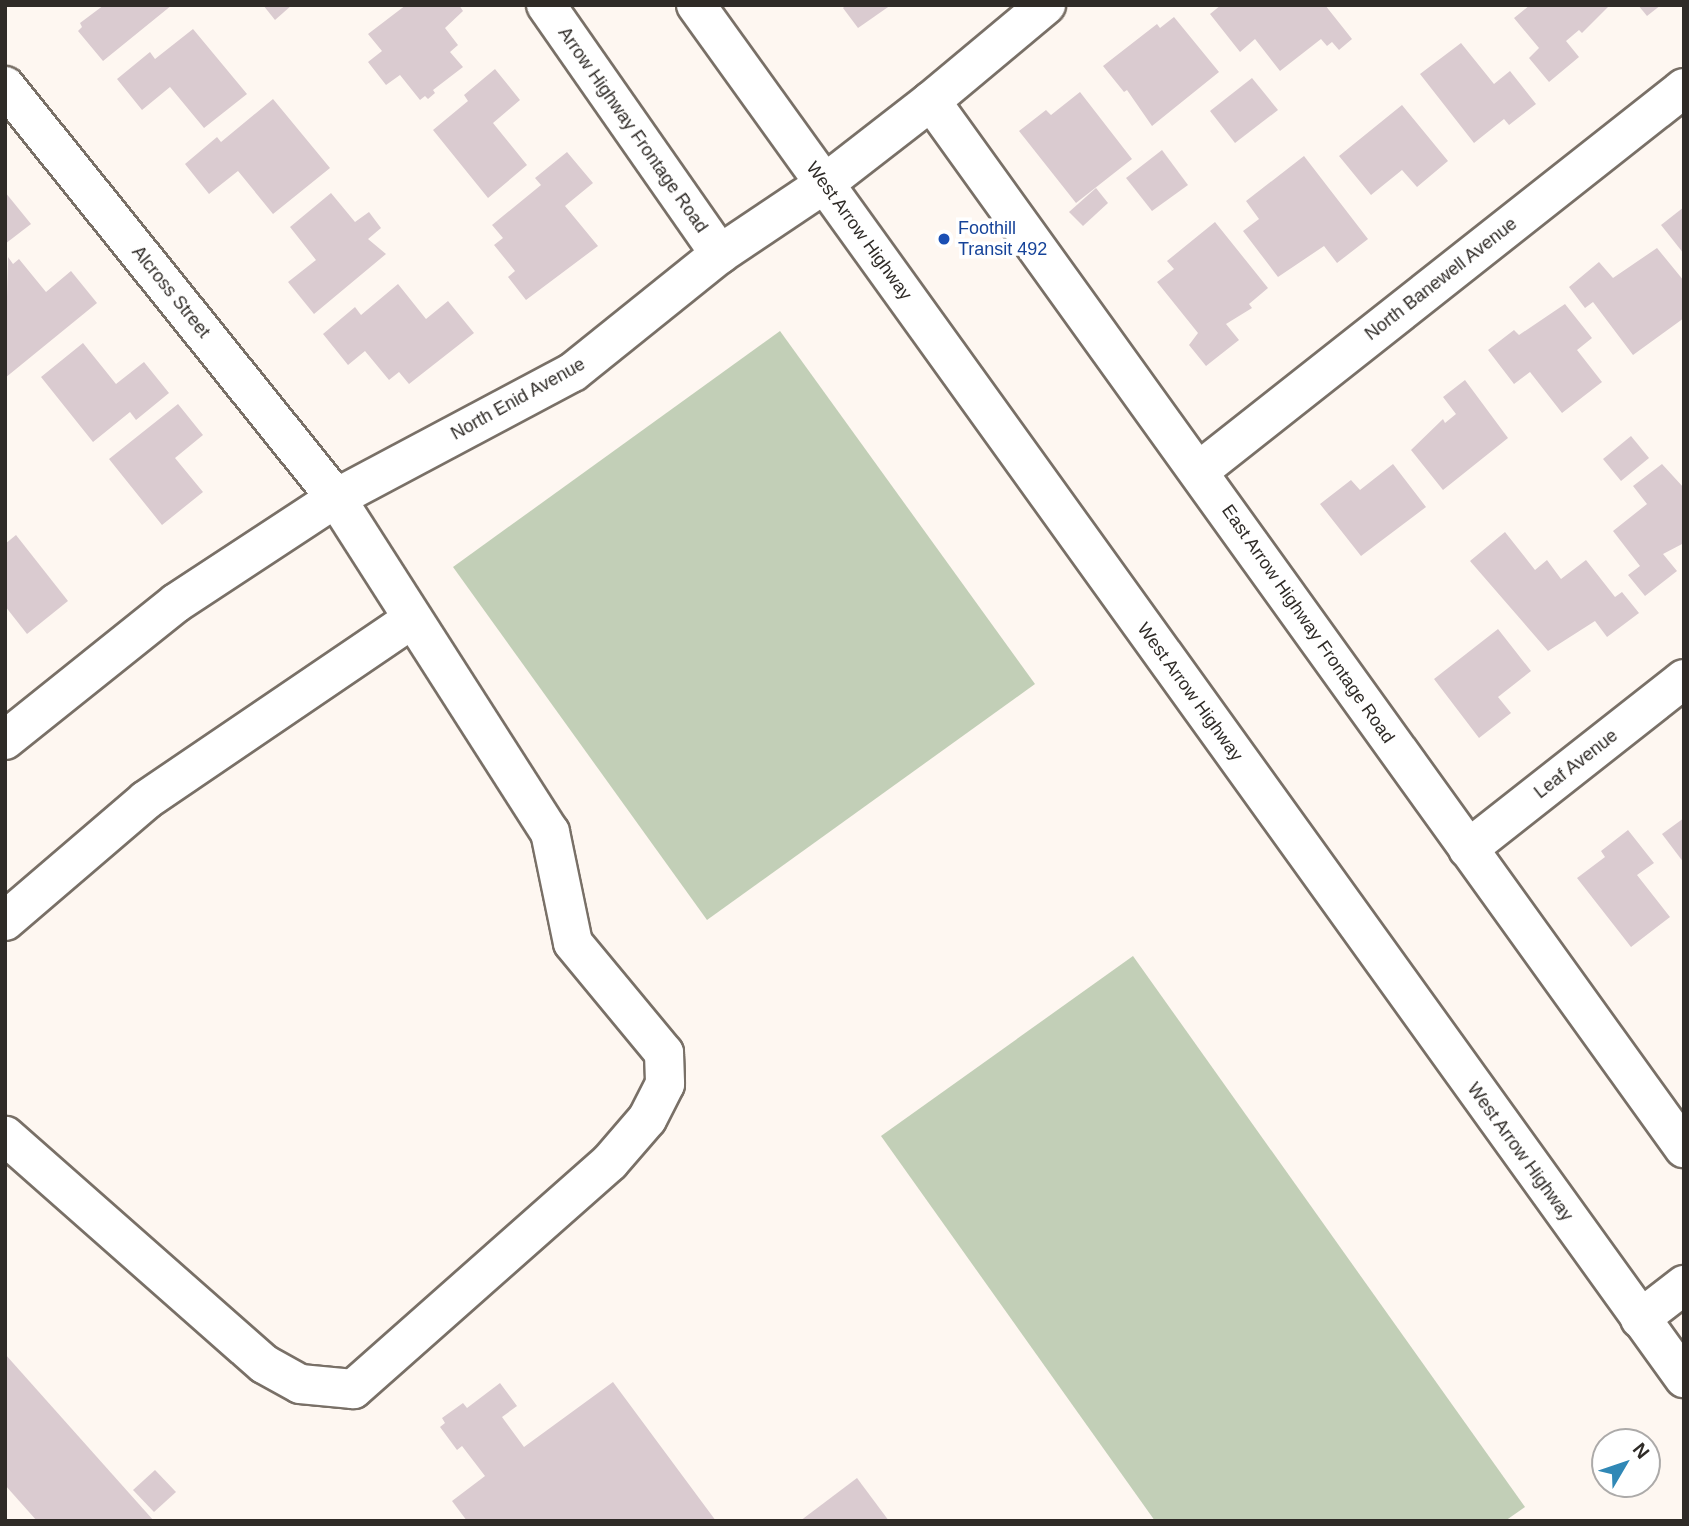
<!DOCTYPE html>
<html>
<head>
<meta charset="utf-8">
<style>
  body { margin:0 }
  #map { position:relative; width:1689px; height:1526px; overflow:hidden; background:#fef7f1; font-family:Helvetica,sans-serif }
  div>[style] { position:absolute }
  .green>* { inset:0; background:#c2cfb7 }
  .building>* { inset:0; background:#dacbd0 }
  .roads { filter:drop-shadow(2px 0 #797067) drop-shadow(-2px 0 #797067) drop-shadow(0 2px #797067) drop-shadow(0 -2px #797067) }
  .minor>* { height:38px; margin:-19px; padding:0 19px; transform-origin:19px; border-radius:19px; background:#fff }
  .major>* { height:38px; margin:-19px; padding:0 19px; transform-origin:19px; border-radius:19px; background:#fff }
  .dots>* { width:19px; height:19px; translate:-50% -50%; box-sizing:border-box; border:4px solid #fff; border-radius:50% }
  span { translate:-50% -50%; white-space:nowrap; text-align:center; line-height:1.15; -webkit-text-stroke:7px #fff; paint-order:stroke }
  .street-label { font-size:18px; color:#2f2b27 }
  .transit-label { font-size:18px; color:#164399 }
  .left { translate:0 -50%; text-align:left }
  .frame { position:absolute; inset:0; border:7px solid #2f2b27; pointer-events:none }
  .north { position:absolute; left:1591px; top:1428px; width:70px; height:70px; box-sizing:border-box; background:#fff; border:2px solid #acaaa9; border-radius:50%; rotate:51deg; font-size:19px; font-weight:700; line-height:28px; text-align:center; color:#2f2b27 }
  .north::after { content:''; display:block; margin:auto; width:24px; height:32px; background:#3088b6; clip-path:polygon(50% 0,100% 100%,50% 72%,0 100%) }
</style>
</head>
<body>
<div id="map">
  <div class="green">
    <div style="clip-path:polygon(780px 331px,1035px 684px,707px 920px,453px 567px)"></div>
    <div style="clip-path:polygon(1133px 956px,1525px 1507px,1505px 1521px,1155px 1521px,881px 1136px)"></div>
  </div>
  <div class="building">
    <div style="clip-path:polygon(104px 5px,172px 5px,103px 61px,78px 31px,82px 27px,80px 23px)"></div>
    <div style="clip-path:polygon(263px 5px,292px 5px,275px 20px)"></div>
    <div style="clip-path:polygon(406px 5px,459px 5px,463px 11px,445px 28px,458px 45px,450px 52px,463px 67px,433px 90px,435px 93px,428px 99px,425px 96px,420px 100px,400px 75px,386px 85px,368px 62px,382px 51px,368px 34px)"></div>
    <div style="clip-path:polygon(846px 5px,891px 5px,858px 28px,843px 8px)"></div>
    <div style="clip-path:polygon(1221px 5px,1325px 5px,1352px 39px,1339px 50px,1332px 42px,1327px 46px,1321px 39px,1280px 71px,1255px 39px,1240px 52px,1210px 14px)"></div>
    <div style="clip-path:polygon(1530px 5px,1610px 5px,1582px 33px,1579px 30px,1566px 41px,1579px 57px,1549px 82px,1529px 58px,1539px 48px,1514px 18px)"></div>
    <div style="clip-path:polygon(1638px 5px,1661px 5px,1647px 16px)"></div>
    <div style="clip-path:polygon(1174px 17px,1219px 72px,1152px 126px,1127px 90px,1124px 92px,1103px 66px,1157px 24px,1160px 28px)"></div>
    <div style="clip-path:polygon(193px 29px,247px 94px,204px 128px,170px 87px,142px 110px,117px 79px,150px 52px,155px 59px)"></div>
    <div style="clip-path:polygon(1461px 43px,1494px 84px,1510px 71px,1536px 104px,1509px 125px,1504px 119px,1474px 143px,1420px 74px)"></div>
    <div style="clip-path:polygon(495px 69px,520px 100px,493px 123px,527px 165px,488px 198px,433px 130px,468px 101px,464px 95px)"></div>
    <div style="clip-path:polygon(1252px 78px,1278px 110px,1235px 143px,1210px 111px)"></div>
    <div style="clip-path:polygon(1080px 92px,1132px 159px,1076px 203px,1019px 131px,1046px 110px,1051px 115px)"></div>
    <div style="clip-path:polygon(273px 99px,330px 168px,273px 214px,238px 171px,209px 194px,185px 164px,217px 137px,221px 142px)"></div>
    <div style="clip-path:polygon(1402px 105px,1448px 161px,1417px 187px,1402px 170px,1371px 195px,1339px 156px)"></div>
    <div style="clip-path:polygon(1162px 150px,1188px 185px,1152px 211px,1126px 178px)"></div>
    <div style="clip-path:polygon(567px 152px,593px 183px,565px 206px,598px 246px,526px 300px,508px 277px,515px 271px,494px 245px,503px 238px,492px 225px,541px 185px,535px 178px)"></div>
    <div style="clip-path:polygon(1304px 156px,1368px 239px,1337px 263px,1324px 246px,1278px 277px,1243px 231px,1259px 219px,1246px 201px)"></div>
    <div style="clip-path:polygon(1096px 188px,1108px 203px,1083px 226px,1069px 212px)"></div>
    <div style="clip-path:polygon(5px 192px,31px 224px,5px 244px)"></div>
    <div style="clip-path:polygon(331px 193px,355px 222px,369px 212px,381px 228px,368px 239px,386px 254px,314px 314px,288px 282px,316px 260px,290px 227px)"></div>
    <div style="clip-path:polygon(1684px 207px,1684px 254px,1661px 225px)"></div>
    <div style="clip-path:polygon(1215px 222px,1268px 288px,1249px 304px,1252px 308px,1226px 324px,1239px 340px,1206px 366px,1189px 345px,1198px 333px,1157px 282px,1174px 269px,1167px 261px)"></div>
    <div style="clip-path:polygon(1657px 248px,1684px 281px,1684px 318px,1633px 355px,1593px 302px,1585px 308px,1569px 287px,1599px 262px,1613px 278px)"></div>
    <div style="clip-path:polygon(8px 257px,13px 264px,19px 259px,46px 292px,71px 271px,97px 303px,5px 378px)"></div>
    <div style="clip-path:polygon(398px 284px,426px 319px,448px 301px,474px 333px,409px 384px,399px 372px,389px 380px,365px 351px,348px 365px,323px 334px,355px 307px,361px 315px)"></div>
    <div style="clip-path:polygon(1565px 304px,1592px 338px,1577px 350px,1602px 382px,1562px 413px,1530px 372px,1514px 384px,1488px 350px,1514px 330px,1519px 335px)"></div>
    <div style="clip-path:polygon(83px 343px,116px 384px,144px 362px,169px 393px,136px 420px,130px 412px,93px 442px,41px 377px)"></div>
    <div style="clip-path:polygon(1465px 380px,1508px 438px,1443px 490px,1411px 450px,1443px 419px,1445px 423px,1456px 414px,1443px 397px)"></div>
    <div style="clip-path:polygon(178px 404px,203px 435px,175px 458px,203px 492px,162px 525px,109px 459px)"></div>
    <div style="clip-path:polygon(1631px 436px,1649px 458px,1621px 481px,1603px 459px)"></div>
    <div style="clip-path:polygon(1393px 464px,1426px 507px,1361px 556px,1320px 504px,1351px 480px,1360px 490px)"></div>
    <div style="clip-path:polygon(1662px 464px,1684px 488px,1684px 543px,1663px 554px,1677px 571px,1645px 596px,1628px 575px,1640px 566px,1613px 531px,1647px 504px,1633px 486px)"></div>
    <div style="clip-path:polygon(1505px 532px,1535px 570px,1547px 560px,1561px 579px,1586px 560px,1615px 597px,1622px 592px,1639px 613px,1607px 637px,1595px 621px,1548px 651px,1470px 561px)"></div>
    <div style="clip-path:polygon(16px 535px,68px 601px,27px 634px,5px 606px,5px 544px)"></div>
    <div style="clip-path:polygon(1498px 629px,1531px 671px,1498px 697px,1511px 713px,1479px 738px,1434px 679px)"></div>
    <div style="clip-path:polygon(1684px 818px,1684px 863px,1662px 834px)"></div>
    <div style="clip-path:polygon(1628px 830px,1654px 863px,1637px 875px,1670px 917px,1631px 947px,1577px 878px,1605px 857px,1601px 851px)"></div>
    <div style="clip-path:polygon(5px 1354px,154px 1521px,37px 1521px,5px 1485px)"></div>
    <div style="clip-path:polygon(613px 1382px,716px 1521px,467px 1521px,452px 1501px,485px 1476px,462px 1446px,457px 1450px,440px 1427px,445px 1423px,442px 1418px,463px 1403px,467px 1408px,500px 1383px,517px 1406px,502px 1417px,524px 1447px)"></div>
    <div style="clip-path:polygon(155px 1470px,176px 1492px,154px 1512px,133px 1490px)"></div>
    <div style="clip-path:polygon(857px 1478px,889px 1521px,800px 1521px)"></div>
  </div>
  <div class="roads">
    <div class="minor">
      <div style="left:546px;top:5px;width:304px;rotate:55.1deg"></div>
      <div style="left:5px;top:86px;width:528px;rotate:51.22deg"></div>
      <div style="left:336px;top:498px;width:397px;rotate:57.4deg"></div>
      <div style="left:550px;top:832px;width:113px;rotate:78.3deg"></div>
      <div style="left:573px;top:943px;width:143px;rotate:50.4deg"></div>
      <div style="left:664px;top:1053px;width:31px;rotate:88deg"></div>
      <div style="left:665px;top:1084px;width:39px;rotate:117deg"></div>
      <div style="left:647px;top:1119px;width:57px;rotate:130.7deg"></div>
      <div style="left:610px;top:1162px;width:343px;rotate:138.5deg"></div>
      <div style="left:353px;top:1389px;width:53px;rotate:-174.6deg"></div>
      <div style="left:300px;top:1384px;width:41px;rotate:-150.9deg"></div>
      <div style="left:264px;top:1364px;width:345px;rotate:-138.6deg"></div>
      <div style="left:931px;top:101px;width:1290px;rotate:54.28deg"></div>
      <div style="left:1199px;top:471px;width:618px;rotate:-38.3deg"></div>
      <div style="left:5px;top:740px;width:219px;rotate:-38.7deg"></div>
      <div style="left:176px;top:603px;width:191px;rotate:-33.3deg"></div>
      <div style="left:336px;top:498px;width:268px;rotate:-28deg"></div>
      <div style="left:573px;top:372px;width:189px;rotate:-38.8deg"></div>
      <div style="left:720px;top:254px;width:125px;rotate:-33.9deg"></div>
      <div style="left:824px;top:184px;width:135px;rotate:-37.8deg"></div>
      <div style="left:931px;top:101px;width:150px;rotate:-39.9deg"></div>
      <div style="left:1468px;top:849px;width:275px;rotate:-38.2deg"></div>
      <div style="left:5px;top:921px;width:186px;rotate:-40.6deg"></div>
      <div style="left:146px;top:800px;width:320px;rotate:-34.2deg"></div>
      <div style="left:1640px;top:1319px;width:56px;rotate:-37.7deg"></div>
    </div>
    <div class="major">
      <div style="left:696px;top:5px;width:1692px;rotate:54.26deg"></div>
    </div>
  </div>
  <div class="dots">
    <div style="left:944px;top:239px;background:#1a4fb4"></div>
  </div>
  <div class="street-label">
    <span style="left:633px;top:130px;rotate:55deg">Arrow Highway Frontage Road</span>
    <span style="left:859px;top:231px;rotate:54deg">West Arrow Highway</span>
    <span style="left:1441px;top:279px;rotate:-38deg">North Banewell Avenue</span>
    <span style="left:171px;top:292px;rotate:51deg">Alcross Street</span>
    <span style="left:518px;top:399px;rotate:-29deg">North Enid Avenue</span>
    <span style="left:1308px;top:624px;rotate:55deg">East Arrow Highway Frontage Road</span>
    <span style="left:1190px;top:692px;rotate:54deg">West Arrow Highway</span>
    <span style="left:1576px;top:764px;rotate:-38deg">Leaf Avenue</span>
    <span style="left:1520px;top:1152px;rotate:54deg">West Arrow Highway</span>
  </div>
  <div class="transit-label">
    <span class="left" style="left:958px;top:239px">Foothill<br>Transit 492</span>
  </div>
  <div class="frame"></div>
  <div class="north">N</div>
</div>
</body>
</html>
